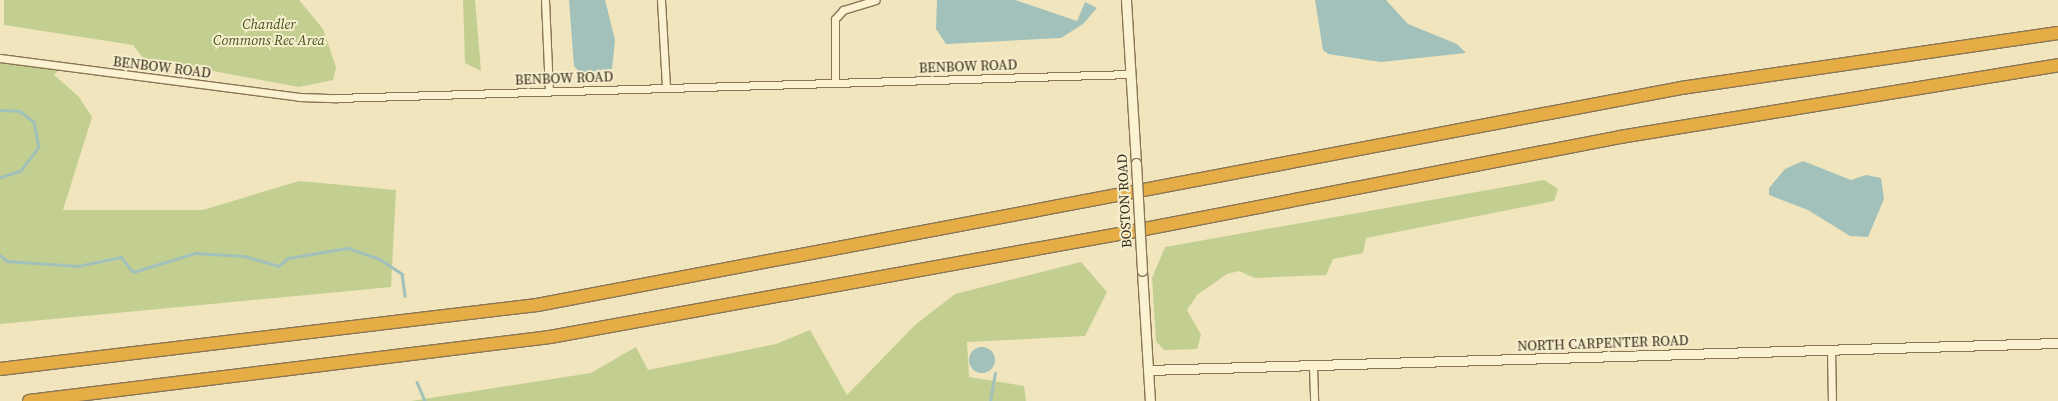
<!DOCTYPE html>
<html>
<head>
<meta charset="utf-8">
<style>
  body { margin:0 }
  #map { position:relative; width:2058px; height:401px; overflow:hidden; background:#f0e5bd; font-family:"Source Serif 4",serif }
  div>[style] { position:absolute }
  .green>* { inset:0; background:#c2cf91 }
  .water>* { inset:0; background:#a1c1ba }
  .round { border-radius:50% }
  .stream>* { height:2.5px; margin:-1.25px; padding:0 1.25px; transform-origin:1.25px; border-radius:1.25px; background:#a1c1ba }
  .roads { filter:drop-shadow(1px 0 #897555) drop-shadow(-1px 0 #897555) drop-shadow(0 1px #897555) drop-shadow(0 -1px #897555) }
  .minor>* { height:7px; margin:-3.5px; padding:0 3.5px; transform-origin:3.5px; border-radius:3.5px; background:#fbf2d1 }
  .tertiary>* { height:9px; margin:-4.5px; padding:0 4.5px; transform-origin:4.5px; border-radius:4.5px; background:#fbf2d1 }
  .motorway>* { height:12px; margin:-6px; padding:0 6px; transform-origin:6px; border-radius:6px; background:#e6ad47 }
  .bridges { filter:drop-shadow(1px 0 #897555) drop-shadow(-1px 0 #897555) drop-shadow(0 1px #897555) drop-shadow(0 -1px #897555) }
  .tertiary-bridge>* { height:9px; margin:-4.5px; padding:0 4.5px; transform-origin:4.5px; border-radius:4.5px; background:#fbf2d1 }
  span { translate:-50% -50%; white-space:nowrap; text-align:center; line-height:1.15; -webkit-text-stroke:4px #f7eecd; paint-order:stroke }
  .park-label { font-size:14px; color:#445520; font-style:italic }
  .street-label { font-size:14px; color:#372b1b }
</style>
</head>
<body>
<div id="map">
  <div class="green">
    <div style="clip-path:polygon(4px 0,299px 0,323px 29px,336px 67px,333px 80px,299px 87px,143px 58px,133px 45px,4px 25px)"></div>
    <div style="clip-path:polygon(463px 0,475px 0,481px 71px,465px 63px)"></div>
    <div style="clip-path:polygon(0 63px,59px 69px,54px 75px,79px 97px,92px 117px,63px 210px,203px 210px,299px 181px,396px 190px,391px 287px,0 324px)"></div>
    <div style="clip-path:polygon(1544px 180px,1558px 189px,1554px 201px,1366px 238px,1363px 253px,1333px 259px,1326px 275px,1255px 278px,1239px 271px,1227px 274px,1197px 295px,1187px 310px,1201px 335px,1197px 349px,1164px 350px,1156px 341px,1152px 278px,1165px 247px)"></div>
    <div style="clip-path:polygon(1081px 262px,1107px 292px,1085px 336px,967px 342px,969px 377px,1024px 386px,1026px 401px,411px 401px,591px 373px,636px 347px,648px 370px,776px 344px,810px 330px,847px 395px,915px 325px,955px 294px)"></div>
  </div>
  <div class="water">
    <div style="clip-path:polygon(569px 0,605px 0,615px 40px,612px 69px,580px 73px,574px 66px)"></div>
    <div style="clip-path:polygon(937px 0,1015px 0,1077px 21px,1085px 2px,1097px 8px,1083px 24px,1061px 38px,946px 44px,936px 29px)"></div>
    <div style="clip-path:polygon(1315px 0,1386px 0,1408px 24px,1457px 44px,1466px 53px,1381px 62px,1328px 54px,1323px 50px)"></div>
    <div style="clip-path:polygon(1803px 161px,1851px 180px,1866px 175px,1881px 178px,1884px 199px,1868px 237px,1850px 236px,1808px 210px,1769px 195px,1769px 188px,1785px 169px)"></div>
    <div class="round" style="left:969px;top:347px;width:26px;height:26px"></div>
  </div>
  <div class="stream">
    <div style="left:0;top:110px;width:20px;rotate:3deg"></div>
    <div style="left:20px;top:111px;width:18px;rotate:38deg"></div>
    <div style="left:34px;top:122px;width:25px;rotate:79deg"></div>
    <div style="left:39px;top:147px;width:30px;rotate:127deg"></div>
    <div style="left:21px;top:171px;width:22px;rotate:162deg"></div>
    <div style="left:0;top:255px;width:9px;rotate:41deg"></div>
    <div style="left:7px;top:261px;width:71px;rotate:4deg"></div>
    <div style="left:78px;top:266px;width:44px;rotate:-11.8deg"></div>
    <div style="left:121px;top:257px;width:19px;rotate:51deg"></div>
    <div style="left:133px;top:272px;width:65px;rotate:-17deg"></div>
    <div style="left:195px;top:253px;width:49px;rotate:3.5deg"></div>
    <div style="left:244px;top:256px;width:36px;rotate:16deg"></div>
    <div style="left:279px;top:266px;width:12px;rotate:-42deg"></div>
    <div style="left:288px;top:258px;width:61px;rotate:-9.5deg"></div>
    <div style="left:348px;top:248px;width:34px;rotate:19deg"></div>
    <div style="left:380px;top:259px;width:27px;rotate:34deg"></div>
    <div style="left:402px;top:274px;width:22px;rotate:82deg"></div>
    <div style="left:417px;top:382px;width:21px;rotate:67deg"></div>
    <div style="left:990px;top:401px;width:28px;rotate:-80deg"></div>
  </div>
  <div class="roads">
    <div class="minor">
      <div style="left:545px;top:0;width:91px;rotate:87.5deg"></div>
      <div style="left:661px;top:0;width:88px;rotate:86.7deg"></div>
      <div style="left:0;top:58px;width:302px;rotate:7.4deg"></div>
      <div style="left:299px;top:97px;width:37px;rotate:2deg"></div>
      <div style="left:336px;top:98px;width:794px;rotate:-1.73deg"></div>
      <div style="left:835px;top:82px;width:63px;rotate:-90deg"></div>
      <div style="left:835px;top:19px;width:12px;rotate:-48deg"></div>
      <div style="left:843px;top:10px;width:34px;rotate:-17deg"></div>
      <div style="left:1831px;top:350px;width:51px;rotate:88.9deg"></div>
      <div style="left:1313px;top:367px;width:34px;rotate:88deg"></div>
    </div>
    <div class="tertiary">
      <div style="left:1126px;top:0;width:163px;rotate:86.5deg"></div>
      <div style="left:1142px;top:271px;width:130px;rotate:86.5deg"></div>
      <div style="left:1148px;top:370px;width:910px;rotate:-1.7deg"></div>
    </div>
    <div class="motorway">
      <div style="left:0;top:369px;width:541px;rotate:-6.8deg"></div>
      <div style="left:537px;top:305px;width:1164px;rotate:-10.74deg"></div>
      <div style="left:1681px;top:88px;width:381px;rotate:-8.3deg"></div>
      <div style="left:29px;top:401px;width:525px;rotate:-7deg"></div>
      <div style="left:550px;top:337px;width:583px;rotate:-10.27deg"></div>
      <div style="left:1124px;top:233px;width:505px;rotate:-10.95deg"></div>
      <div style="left:1620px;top:137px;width:444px;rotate:-9.3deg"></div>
    </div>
  </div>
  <div class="bridges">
    <div class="tertiary-bridge">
      <div style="left:1136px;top:163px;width:108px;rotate:86.8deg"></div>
    </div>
  </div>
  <div class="park-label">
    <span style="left:269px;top:32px">Chandler<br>Commons Rec Area</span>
  </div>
  <div class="street-label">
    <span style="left:968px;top:66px;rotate:-2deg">BENBOW ROAD</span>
    <span style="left:162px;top:67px;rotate:7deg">BENBOW ROAD</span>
    <span style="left:564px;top:78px;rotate:-2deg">BENBOW ROAD</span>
    <span style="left:1124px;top:201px;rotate:-93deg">BOSTON ROAD</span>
    <span style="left:1603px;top:343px;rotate:-2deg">NORTH CARPENTER ROAD</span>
  </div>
</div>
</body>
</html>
